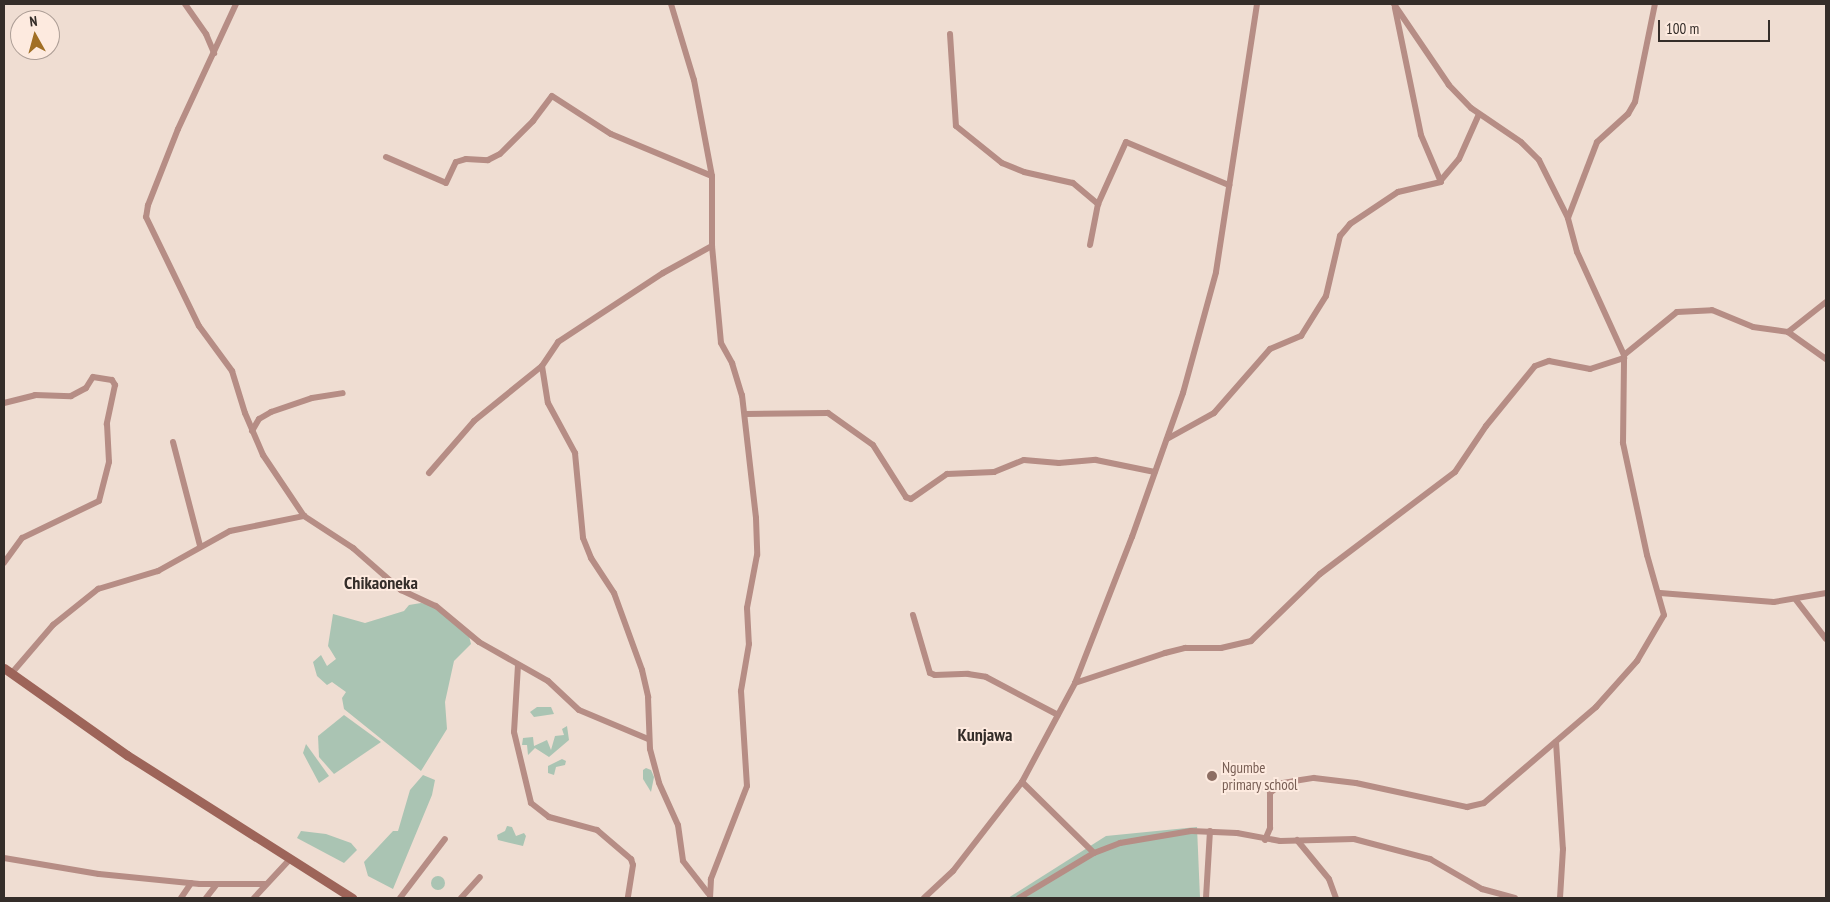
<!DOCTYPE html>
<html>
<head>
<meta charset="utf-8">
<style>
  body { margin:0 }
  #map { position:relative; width:1830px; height:902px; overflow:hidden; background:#efddd2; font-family:"PT Sans Narrow",sans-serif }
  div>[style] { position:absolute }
  .green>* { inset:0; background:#aac4b3 }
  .round { border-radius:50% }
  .minor>* { height:6px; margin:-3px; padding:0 3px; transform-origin:3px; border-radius:3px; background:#b68d85 }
  .secondary>* { height:9px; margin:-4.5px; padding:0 4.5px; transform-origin:4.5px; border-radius:4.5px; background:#9d6459 }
  .dots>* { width:14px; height:14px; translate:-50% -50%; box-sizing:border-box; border:2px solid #fdeadf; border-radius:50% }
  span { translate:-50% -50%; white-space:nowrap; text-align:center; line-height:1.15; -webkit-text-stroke:4px #fdeadf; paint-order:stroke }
  .education-label { font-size:15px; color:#785e54 }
  .left { translate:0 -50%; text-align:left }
  .quarter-label { font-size:18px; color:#342d29; font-weight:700 }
  .frame { position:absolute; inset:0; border:5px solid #342d29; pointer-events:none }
  .north { position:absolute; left:10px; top:10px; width:50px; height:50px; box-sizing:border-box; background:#fdeadf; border:1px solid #ad9e96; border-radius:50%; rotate:353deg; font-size:14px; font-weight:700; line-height:20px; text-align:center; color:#342d29 }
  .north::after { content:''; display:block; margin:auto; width:18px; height:22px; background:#a16f25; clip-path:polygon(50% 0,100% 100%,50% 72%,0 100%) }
  .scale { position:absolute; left:1658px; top:20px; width:112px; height:22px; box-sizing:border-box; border:2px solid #342d29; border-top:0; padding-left:6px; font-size:15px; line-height:18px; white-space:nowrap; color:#342d29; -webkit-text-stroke:4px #fdeadf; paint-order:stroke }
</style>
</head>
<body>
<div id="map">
  <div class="green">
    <div style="clip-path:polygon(421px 603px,432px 605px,469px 636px,471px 644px,454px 661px,445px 702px,447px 729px,421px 771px,344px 709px,342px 698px,346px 692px,332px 682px,327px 685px,317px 676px,313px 662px,321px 655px,327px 666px,336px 659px,328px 646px,333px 614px,365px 623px,404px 611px,409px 605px)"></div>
    <div style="clip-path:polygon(537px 707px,551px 707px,554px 714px,534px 717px,530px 712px)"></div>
    <div style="clip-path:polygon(344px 715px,381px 742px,334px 774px,319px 757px,318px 736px)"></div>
    <div style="clip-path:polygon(567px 726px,569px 740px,549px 757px,535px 748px,528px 755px,527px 745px,522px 745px,523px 738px,533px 737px,534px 746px,547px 740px,551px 750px,555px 736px,564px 735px,562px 729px)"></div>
    <div style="clip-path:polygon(306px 744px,329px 776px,319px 783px,303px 753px)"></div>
    <div style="clip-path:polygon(562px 759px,566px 761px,565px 765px,556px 767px,554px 775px,548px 773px,548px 766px)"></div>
    <div style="clip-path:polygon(646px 768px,651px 770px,654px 777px,651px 792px,643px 779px,643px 770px)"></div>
    <div style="clip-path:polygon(423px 775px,435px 780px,432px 795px,393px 889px,368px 876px,364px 862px,393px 831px,398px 831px,410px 790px)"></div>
    <div style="clip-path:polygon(507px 826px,512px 827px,516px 836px,524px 833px,526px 836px,523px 846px,498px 840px,497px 835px,505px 831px)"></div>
    <div style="clip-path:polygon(1197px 827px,1200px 898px,1008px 898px,1106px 836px)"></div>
    <div style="clip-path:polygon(301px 831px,326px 834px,351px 843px,357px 850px,344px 863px,297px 838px)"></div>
    <div class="round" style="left:431px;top:876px;width:14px;height:14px"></div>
  </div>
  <div class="minor">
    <div style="left:185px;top:4px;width:37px;rotate:55deg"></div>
    <div style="left:206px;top:34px;width:21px;rotate:67deg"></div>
    <div style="left:236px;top:4px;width:138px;rotate:114.9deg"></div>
    <div style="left:178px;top:129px;width:82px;rotate:111.5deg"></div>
    <div style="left:148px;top:205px;width:12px;rotate:99deg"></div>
    <div style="left:146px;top:217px;width:121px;rotate:64.1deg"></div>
    <div style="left:199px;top:326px;width:56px;rotate:53.7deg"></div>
    <div style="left:232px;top:371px;width:44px;rotate:72.8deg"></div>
    <div style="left:245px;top:413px;width:46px;rotate:66.8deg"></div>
    <div style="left:263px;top:455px;width:73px;rotate:56.1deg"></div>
    <div style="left:304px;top:516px;width:59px;rotate:33.1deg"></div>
    <div style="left:353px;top:548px;width:64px;rotate:41.2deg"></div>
    <div style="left:401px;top:590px;width:38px;rotate:25deg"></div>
    <div style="left:436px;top:606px;width:56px;rotate:39.9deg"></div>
    <div style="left:479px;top:642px;width:79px;rotate:29.5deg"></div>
    <div style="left:548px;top:681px;width:42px;rotate:43.1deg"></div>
    <div style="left:579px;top:710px;width:75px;rotate:22.8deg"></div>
    <div style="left:671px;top:4px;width:79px;rotate:73.2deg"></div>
    <div style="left:694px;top:80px;width:98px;rotate:79.4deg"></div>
    <div style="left:712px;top:176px;width:70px;rotate:90deg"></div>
    <div style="left:712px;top:246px;width:97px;rotate:84.7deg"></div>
    <div style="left:721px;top:343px;width:23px;rotate:61deg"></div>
    <div style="left:732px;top:363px;width:34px;rotate:73deg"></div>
    <div style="left:742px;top:395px;width:124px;rotate:83.5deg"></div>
    <div style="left:756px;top:518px;width:37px;rotate:88deg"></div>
    <div style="left:757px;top:555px;width:54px;rotate:100.7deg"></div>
    <div style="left:747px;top:608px;width:36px;rotate:87deg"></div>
    <div style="left:749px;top:644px;width:48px;rotate:99.7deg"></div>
    <div style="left:741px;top:691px;width:95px;rotate:86.4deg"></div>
    <div style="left:747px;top:786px;width:100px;rotate:111.2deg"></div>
    <div style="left:711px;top:879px;width:19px;rotate:93deg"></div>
    <div style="left:950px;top:34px;width:92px;rotate:86.3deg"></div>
    <div style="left:956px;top:126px;width:59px;rotate:38.8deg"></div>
    <div style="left:1002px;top:163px;width:24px;rotate:22deg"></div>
    <div style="left:1024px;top:172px;width:50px;rotate:12.7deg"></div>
    <div style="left:1073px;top:183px;width:33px;rotate:40deg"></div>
    <div style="left:386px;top:157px;width:65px;rotate:23.4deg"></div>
    <div style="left:446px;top:183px;width:23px;rotate:-65deg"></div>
    <div style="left:456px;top:162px;width:10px;rotate:-17deg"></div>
    <div style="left:466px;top:159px;width:22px;rotate:3deg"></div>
    <div style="left:488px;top:160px;width:13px;rotate:-27deg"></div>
    <div style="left:500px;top:154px;width:47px;rotate:-45deg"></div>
    <div style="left:533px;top:121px;width:31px;rotate:-53deg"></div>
    <div style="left:552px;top:96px;width:70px;rotate:32.8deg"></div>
    <div style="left:611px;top:134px;width:109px;rotate:22.6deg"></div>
    <div style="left:1442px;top:179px;width:26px;rotate:-50deg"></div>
    <div style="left:1459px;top:159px;width:49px;rotate:-66deg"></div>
    <div style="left:1568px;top:218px;width:81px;rotate:-69.1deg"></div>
    <div style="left:1597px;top:142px;width:42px;rotate:-42.1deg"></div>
    <div style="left:1628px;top:114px;width:14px;rotate:-60deg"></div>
    <div style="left:1635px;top:102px;width:100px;rotate:-78.5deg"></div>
    <div style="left:1090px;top:245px;width:42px;rotate:-79deg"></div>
    <div style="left:1098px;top:204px;width:68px;rotate:-65.7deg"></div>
    <div style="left:1126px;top:142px;width:112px;rotate:22.7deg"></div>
    <div style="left:1788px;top:332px;width:47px;rotate:35.4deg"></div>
    <div style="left:1624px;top:355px;width:68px;rotate:-39.1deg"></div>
    <div style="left:1677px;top:312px;width:35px;rotate:-3deg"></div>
    <div style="left:1712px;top:310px;width:44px;rotate:22.5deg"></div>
    <div style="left:1753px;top:327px;width:35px;rotate:8deg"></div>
    <div style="left:1788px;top:332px;width:48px;rotate:-38.3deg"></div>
    <div style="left:542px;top:366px;width:37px;rotate:81deg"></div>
    <div style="left:548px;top:403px;width:57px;rotate:61.6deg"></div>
    <div style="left:575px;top:453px;width:85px;rotate:84.6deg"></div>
    <div style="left:583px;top:538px;width:22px;rotate:68deg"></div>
    <div style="left:591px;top:558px;width:42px;rotate:56.7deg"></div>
    <div style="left:614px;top:593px;width:82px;rotate:70deg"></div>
    <div style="left:642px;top:670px;width:28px;rotate:77deg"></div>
    <div style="left:648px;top:697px;width:52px;rotate:87.8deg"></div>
    <div style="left:650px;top:749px;width:35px;rotate:75deg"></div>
    <div style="left:659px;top:783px;width:46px;rotate:65.7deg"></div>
    <div style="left:678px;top:825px;width:36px;rotate:82deg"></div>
    <div style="left:683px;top:861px;width:41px;rotate:52deg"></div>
    <div style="left:4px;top:403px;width:32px;rotate:-14deg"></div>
    <div style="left:35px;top:395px;width:36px;rotate:2deg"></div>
    <div style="left:71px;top:396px;width:17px;rotate:-28deg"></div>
    <div style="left:86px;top:388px;width:13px;rotate:-58deg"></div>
    <div style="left:93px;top:377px;width:19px;rotate:9deg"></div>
    <div style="left:112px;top:380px;width:6px;rotate:59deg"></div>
    <div style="left:115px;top:385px;width:40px;rotate:102deg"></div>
    <div style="left:107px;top:424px;width:38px;rotate:87deg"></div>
    <div style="left:109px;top:462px;width:40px;rotate:104.4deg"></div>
    <div style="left:99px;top:501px;width:85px;rotate:154.3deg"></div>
    <div style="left:22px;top:538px;width:31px;rotate:126deg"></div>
    <div style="left:745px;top:414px;width:83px;rotate:-0.7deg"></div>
    <div style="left:828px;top:413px;width:55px;rotate:35.4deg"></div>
    <div style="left:873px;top:445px;width:62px;rotate:57.6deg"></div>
    <div style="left:906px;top:497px;width:5px;rotate:22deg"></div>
    <div style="left:911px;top:499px;width:44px;rotate:-34.8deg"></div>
    <div style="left:947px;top:474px;width:47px;rotate:-2.4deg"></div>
    <div style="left:994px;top:472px;width:32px;rotate:-22deg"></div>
    <div style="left:1024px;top:460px;width:35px;rotate:5deg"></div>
    <div style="left:1059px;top:463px;width:37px;rotate:-5deg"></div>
    <div style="left:1096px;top:460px;width:60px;rotate:11.5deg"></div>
    <div style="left:252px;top:431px;width:14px;rotate:-60deg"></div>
    <div style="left:259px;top:419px;width:14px;rotate:-30deg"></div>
    <div style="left:271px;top:412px;width:43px;rotate:-18.9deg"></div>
    <div style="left:312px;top:398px;width:31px;rotate:-9deg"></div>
    <div style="left:1167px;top:439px;width:54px;rotate:-29deg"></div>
    <div style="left:1214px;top:413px;width:85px;rotate:-48.8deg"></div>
    <div style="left:1270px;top:349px;width:34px;rotate:-23deg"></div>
    <div style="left:1301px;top:336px;width:47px;rotate:-58deg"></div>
    <div style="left:1326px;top:296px;width:62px;rotate:-76.9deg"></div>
    <div style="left:1340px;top:236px;width:16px;rotate:-50deg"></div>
    <div style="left:1350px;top:224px;width:58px;rotate:-33.7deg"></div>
    <div style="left:1398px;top:192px;width:44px;rotate:-13.1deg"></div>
    <div style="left:1441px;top:182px;width:51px;rotate:-113.1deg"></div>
    <div style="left:1421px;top:135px;width:130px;rotate:-101.6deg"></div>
    <div style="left:173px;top:442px;width:107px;rotate:75.4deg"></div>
    <div style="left:429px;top:473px;width:69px;rotate:-49.1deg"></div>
    <div style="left:474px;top:421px;width:87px;rotate:-39deg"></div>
    <div style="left:542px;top:366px;width:29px;rotate:-56deg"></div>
    <div style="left:558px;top:342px;width:126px;rotate:-33.3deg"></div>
    <div style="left:663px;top:273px;width:56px;rotate:-28.9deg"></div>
    <div style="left:1660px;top:593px;width:114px;rotate:4.5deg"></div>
    <div style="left:1774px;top:602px;width:53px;rotate:-9.8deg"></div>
    <div style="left:1796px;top:600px;width:49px;rotate:52.4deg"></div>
    <div style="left:913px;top:615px;width:60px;rotate:73.7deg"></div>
    <div style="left:930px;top:673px;width:5px;rotate:22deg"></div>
    <div style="left:935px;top:675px;width:33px;rotate:-2deg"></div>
    <div style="left:968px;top:674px;width:18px;rotate:9deg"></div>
    <div style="left:986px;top:677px;width:81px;rotate:27.8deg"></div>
    <div style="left:518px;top:665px;width:67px;rotate:93.4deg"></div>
    <div style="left:514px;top:732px;width:73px;rotate:76.5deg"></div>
    <div style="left:531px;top:803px;width:23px;rotate:38deg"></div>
    <div style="left:549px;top:817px;width:50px;rotate:15.2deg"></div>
    <div style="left:597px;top:830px;width:45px;rotate:40.5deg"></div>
    <div style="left:631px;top:859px;width:6px;rotate:72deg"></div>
    <div style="left:633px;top:865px;width:33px;rotate:99deg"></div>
    <div style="left:11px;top:674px;width:65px;rotate:-49.4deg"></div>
    <div style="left:53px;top:625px;width:58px;rotate:-38.7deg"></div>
    <div style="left:98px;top:589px;width:63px;rotate:-16.7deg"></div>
    <div style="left:158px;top:571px;width:82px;rotate:-29.1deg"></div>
    <div style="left:230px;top:531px;width:76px;rotate:-11.5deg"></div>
    <div style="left:1075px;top:683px;width:95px;rotate:-18.4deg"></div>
    <div style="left:1165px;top:653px;width:21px;rotate:-14deg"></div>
    <div style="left:1185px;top:648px;width:36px"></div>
    <div style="left:1221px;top:648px;width:31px;rotate:-13deg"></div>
    <div style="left:1251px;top:641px;width:96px;rotate:-44.2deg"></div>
    <div style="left:1320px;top:574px;width:169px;rotate:-37.1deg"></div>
    <div style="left:1455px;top:472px;width:55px;rotate:-56deg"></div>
    <div style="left:1486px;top:426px;width:77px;rotate:-50.8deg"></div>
    <div style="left:1535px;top:366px;width:15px;rotate:-20deg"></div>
    <div style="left:1549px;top:361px;width:42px;rotate:11deg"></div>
    <div style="left:1590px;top:369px;width:36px;rotate:-18deg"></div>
    <div style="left:1556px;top:742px;width:107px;rotate:86.3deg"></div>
    <div style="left:1563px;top:849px;width:49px;rotate:93.5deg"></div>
    <div style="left:1022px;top:782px;width:101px;rotate:44.6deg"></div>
    <div style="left:1094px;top:853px;width:28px;rotate:-21deg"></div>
    <div style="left:1120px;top:843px;width:72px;rotate:-9.6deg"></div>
    <div style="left:1191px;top:831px;width:46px;rotate:2.5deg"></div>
    <div style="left:1237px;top:833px;width:44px;rotate:10.5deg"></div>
    <div style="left:1280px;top:841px;width:74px;rotate:-1.5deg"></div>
    <div style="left:1354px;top:839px;width:79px;rotate:14.7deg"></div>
    <div style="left:1430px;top:859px;width:60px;rotate:30deg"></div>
    <div style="left:1482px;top:889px;width:34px;rotate:15deg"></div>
    <div style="left:1265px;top:840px;width:13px;rotate:-67deg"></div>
    <div style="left:1270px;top:828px;width:35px;rotate:-90deg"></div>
    <div style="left:1270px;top:793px;width:16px;rotate:-38deg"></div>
    <div style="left:1283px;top:783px;width:11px;rotate:-10deg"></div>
    <div style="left:1294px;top:781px;width:20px;rotate:-9deg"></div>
    <div style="left:1314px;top:778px;width:42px;rotate:6.8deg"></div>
    <div style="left:1356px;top:783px;width:114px;rotate:12.2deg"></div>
    <div style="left:1467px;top:807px;width:17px;rotate:-13deg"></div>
    <div style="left:1484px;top:803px;width:148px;rotate:-40.6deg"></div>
    <div style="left:1596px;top:707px;width:62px;rotate:-48.3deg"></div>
    <div style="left:1637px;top:661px;width:53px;rotate:-59.6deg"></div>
    <div style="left:1664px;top:615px;width:62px;rotate:-105.8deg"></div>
    <div style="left:1647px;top:555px;width:115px;rotate:-102.1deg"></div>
    <div style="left:1623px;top:443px;width:88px;rotate:-89.3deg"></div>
    <div style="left:1624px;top:355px;width:113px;rotate:-114.5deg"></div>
    <div style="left:1577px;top:252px;width:35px;rotate:-105deg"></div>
    <div style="left:1568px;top:218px;width:65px;rotate:-116.6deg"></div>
    <div style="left:1539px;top:160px;width:25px;rotate:-135deg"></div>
    <div style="left:1521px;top:142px;width:60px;rotate:-145.8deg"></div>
    <div style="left:1471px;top:108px;width:32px;rotate:-134deg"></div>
    <div style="left:1449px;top:85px;width:98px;rotate:-124.2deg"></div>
    <div style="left:1297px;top:840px;width:50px;rotate:50.6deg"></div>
    <div style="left:1329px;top:879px;width:20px;rotate:70deg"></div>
    <div style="left:4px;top:858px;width:96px;rotate:9.6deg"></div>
    <div style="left:99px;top:874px;width:101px;rotate:5.7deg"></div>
    <div style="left:200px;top:884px;width:66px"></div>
    <div style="left:181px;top:898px;width:18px;rotate:-56deg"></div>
    <div style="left:206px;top:898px;width:16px;rotate:-52deg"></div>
    <div style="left:254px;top:898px;width:54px;rotate:-47.2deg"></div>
    <div style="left:400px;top:898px;width:74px;rotate:-52.7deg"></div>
    <div style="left:461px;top:898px;width:28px;rotate:-48deg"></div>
    <div style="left:924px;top:898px;width:40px;rotate:-43deg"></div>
    <div style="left:953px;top:871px;width:113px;rotate:-52.2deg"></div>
    <div style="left:1022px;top:782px;width:112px;rotate:-61.8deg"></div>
    <div style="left:1075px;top:683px;width:157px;rotate:-68.7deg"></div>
    <div style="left:1132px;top:537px;width:153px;rotate:-70.5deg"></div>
    <div style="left:1183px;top:393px;width:125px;rotate:-74.7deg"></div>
    <div style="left:1216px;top:272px;width:271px;rotate:-81.3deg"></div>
    <div style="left:1019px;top:898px;width:87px;rotate:-31deg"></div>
    <div style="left:1206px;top:898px;width:67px;rotate:-86.6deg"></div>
  </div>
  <div class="secondary">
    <div style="left:4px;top:668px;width:151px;rotate:35.3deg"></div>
    <div style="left:127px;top:755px;width:267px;rotate:32.4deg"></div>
  </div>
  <div class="dots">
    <div style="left:1212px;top:776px;background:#8d6e63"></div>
  </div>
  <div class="education-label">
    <span class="left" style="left:1222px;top:776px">Ngumbe<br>primary school</span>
  </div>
  <div class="quarter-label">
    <span style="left:381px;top:583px">Chikaoneka</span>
    <span style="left:985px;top:735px">Kunjawa</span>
  </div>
  <div class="frame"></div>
  <div class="north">N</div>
  <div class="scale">100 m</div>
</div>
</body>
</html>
